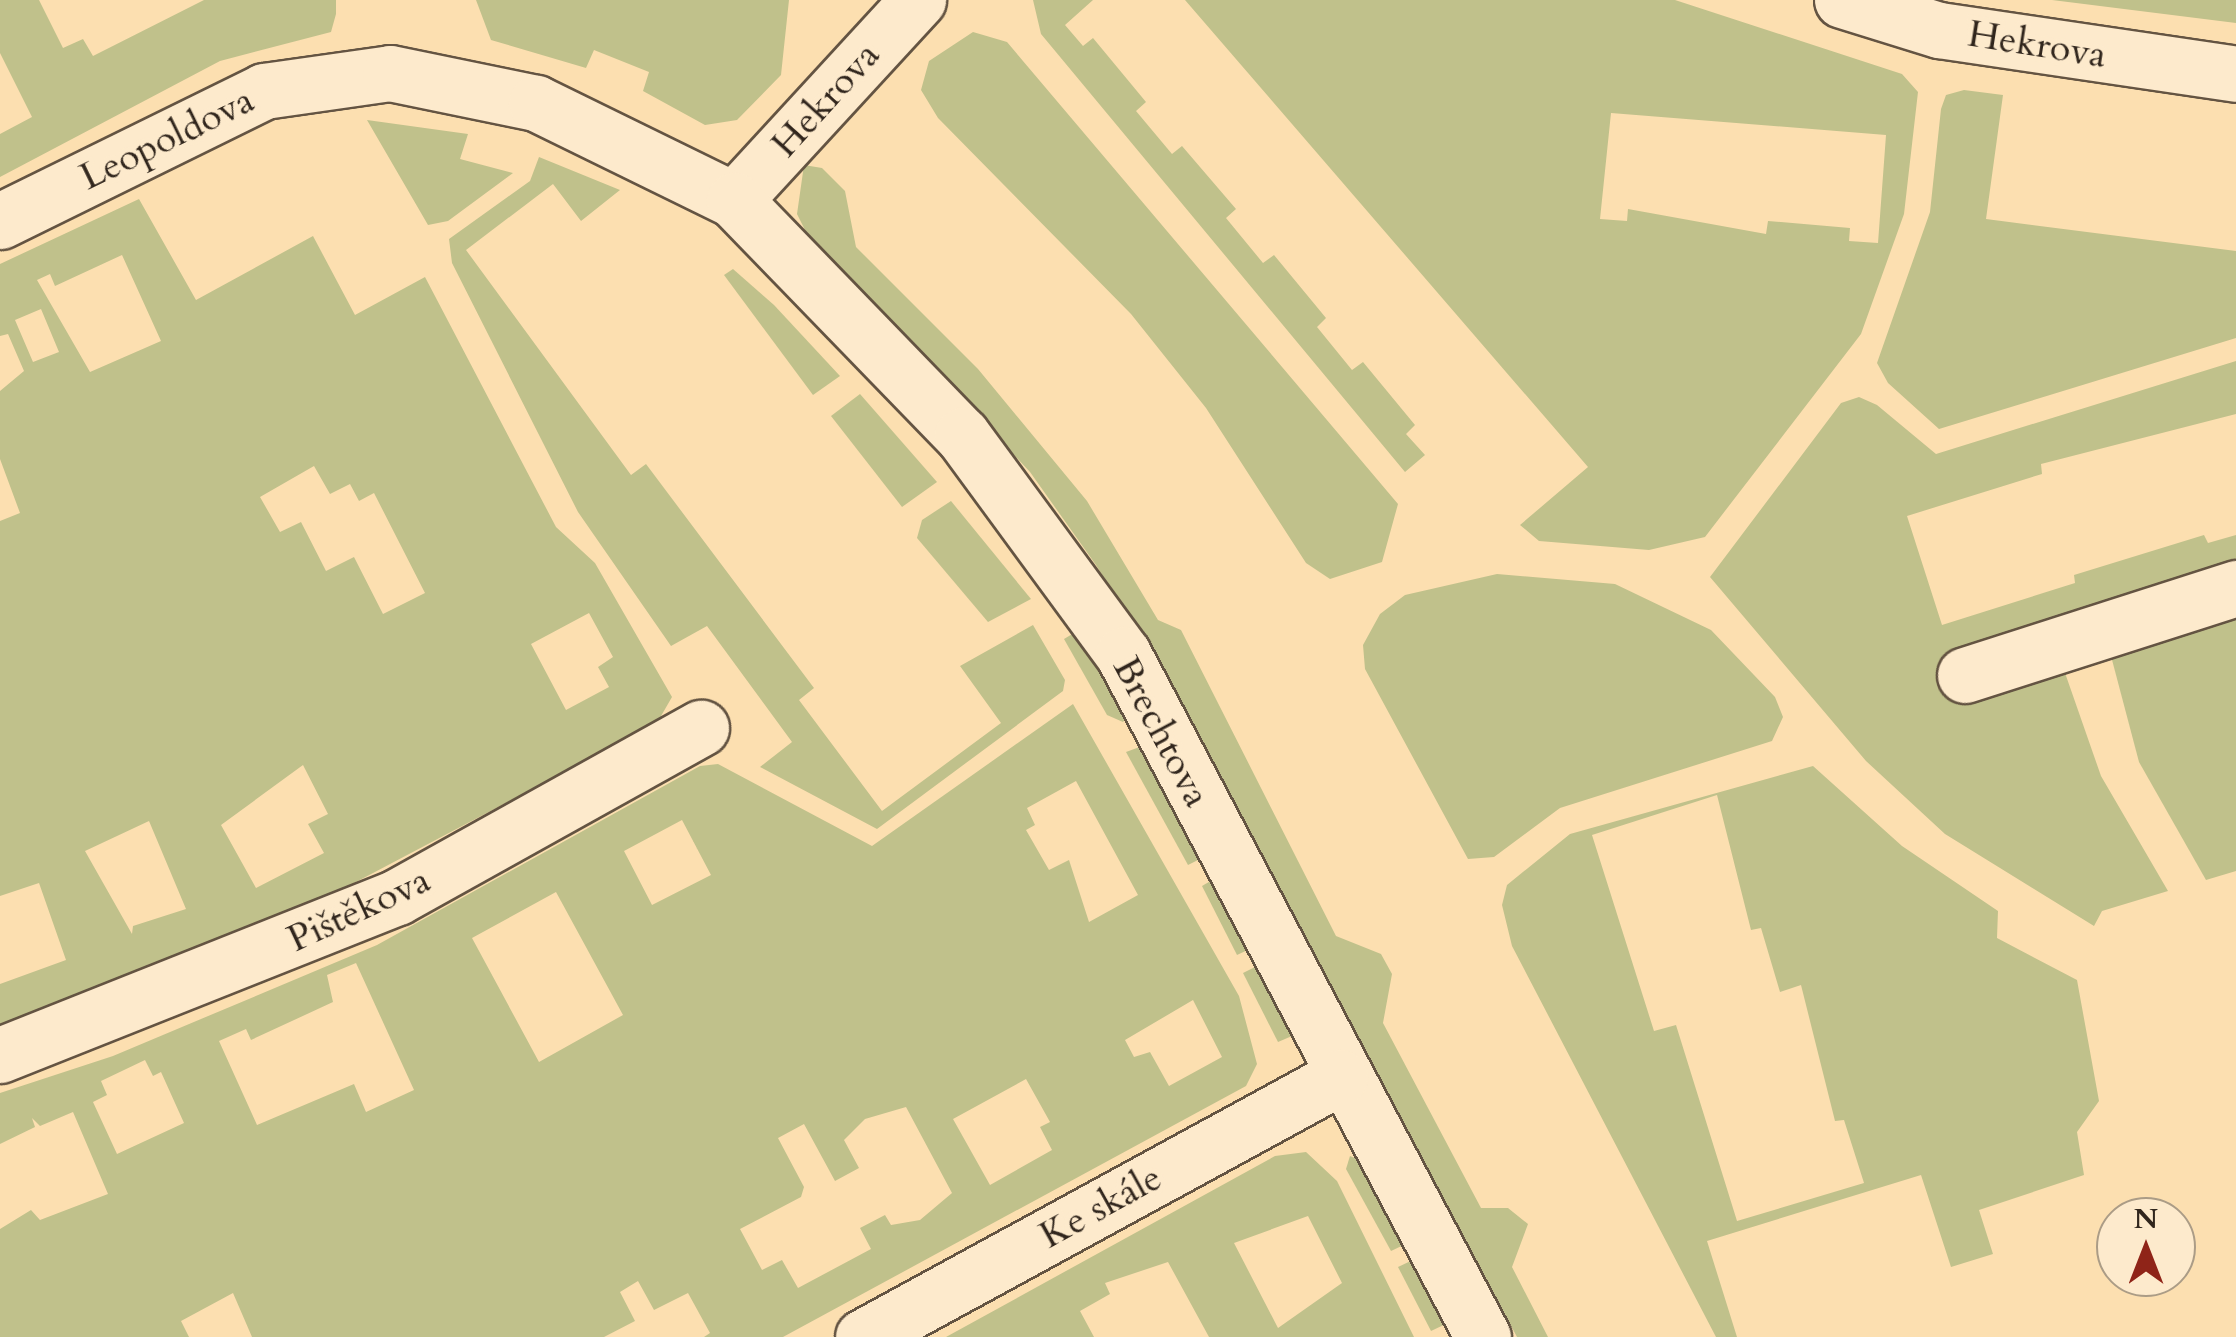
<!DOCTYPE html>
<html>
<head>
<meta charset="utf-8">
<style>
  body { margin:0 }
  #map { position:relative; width:2236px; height:1337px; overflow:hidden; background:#fcdfb0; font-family:Cardo,serif }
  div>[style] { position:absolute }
  .green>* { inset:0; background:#c0c18b }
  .roads { filter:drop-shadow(2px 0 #645442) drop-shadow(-2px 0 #645442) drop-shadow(0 2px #645442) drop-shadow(0 -2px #645442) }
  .minor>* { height:55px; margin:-27.5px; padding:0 27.5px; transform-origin:27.5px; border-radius:27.5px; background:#fdeacc }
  span { translate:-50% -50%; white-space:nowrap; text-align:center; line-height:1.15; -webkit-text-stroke:10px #fdeacc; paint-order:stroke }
  .street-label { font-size:38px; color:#31261d }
  .north { position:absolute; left:2096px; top:1197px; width:100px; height:100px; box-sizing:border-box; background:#fdeacc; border:2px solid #ab9c86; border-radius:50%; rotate:0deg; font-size:28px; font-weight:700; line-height:40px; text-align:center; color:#31261d }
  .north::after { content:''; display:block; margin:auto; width:35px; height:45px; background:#8f2418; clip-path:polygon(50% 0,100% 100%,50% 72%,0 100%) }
</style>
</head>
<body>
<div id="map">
  <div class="green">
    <div style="clip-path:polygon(0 0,39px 0,63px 48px,83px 39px,93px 56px,204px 0,336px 0,336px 14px,331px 32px,220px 61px,0 177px,0 134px,32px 117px,0 53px)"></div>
    <div style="clip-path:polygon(476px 0,789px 0,781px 75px,737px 120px,705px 125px,643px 91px,649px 72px,594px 50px,586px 68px,491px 40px)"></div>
    <div style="clip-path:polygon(1033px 0,1093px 0,1065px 25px,1083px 46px,1093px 38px,1146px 102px,1136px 111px,1172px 154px,1182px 146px,1236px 209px,1226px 218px,1263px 263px,1274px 255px,1326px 318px,1317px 327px,1352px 370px,1363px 362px,1415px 425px,1406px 434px,1425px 455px,1405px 472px,1041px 34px)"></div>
    <div style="clip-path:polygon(evenodd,1185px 0,1675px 0,1902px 74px,1918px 92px,1904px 214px,1861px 334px,1705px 537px,1649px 550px,1539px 541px,1520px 525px,1588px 467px,1185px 0,1611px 113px,1886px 135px,1878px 243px,1849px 241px,1850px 228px,1768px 221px,1766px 234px,1628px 209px,1627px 221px,1600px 219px,1611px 113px)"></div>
    <div style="clip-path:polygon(2052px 0,2236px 0,2236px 23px)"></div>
    <div style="clip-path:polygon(973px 32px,1007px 42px,1398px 504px,1382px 562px,1330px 579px,1306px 563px,1206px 408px,1131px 314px,938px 118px,921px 90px,929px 61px)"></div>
    <div style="clip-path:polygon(1964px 90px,2003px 95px,1986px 219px,2236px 251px,2236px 338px,1939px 429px,1888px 383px,1877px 363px,1930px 212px,1941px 109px,1946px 95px)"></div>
    <div style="clip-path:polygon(367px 120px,468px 134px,460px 159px,513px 173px,448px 221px,428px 225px)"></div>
    <div style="clip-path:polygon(539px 157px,620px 190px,581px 221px,553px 184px,466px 250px,631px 475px,646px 464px,814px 688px,799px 700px,882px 811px,1001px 723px,960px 666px,1033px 625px,1065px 680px,1063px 691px,877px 829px,760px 767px,792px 742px,707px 626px,671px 646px,578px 512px,452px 263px,449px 239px,530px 181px)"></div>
    <div style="clip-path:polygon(804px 165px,822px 168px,845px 191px,856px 247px,978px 369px,1087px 501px,1158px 620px,1181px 630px,1336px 936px,1381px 954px,1392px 974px,1383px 1023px,1481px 1208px,1508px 1208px,1528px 1224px,1512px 1267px,1548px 1337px,1517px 1337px,1192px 722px,1096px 565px,1030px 472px,808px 236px,797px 214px)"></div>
    <div style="clip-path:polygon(evenodd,139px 199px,196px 300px,313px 236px,355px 315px,425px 277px,556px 527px,595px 563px,672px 697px,657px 723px,301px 911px,0 1031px,0 984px,66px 960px,39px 883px,0 896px,0 521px,20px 513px,0 459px,0 391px,24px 371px,8px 334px,0 336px,0 264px,139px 199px,122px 255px,161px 341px,90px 372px,37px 280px,50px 274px,55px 286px,122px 255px,139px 199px,41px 309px,59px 352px,33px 362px,15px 320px,41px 309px,139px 199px,314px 466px,330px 494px,350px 484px,359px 501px,374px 493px,425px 593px,383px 614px,354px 557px,326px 571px,301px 522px,280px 532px,260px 497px,314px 466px,139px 199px,589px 613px,613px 657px,598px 667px,609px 687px,566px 710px,531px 644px,589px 613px,139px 199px,303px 765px,328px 814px,308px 824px,324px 853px,256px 888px,221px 825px,303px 765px,139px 199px,149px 821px,186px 909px,133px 926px,132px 934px,85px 851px,149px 821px)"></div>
    <div style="clip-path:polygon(733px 269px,774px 305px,840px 376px,813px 395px,724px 275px)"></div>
    <div style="clip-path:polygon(2236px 361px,2236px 414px,2041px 464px,2042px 474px,1907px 516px,1942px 625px,2075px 583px,2074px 575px,2204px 535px,2208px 543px,2236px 535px,2236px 563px,2064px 670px,2101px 776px,2168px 891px,2102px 911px,2094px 926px,1945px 834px,1866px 761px,1710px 577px,1841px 403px,1859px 397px,1877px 405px,1936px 454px)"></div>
    <div style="clip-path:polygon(860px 394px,937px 482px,902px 507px,831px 416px)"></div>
    <div style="clip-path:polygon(951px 501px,1031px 599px,988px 622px,917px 538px,922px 520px)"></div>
    <div style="clip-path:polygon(1497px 574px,1615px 584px,1711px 630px,1775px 697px,1783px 717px,1772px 741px,1560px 808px,1494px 857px,1468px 859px,1365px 669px,1363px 645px,1380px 614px,1405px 595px)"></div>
    <div style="clip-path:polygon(2236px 611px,2236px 871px,2206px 880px,2139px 762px,2111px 656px)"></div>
    <div style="clip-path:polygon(1074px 633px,1128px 716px,1123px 722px,1107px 715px,1064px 639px)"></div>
    <div style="clip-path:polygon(evenodd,1073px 704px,1239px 996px,1257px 1064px,1246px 1086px,783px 1337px,704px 1337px,710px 1333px,688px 1293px,654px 1310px,638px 1281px,620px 1292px,635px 1321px,604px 1337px,252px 1337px,233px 1293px,181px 1321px,189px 1337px,0 1337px,0 1229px,31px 1210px,40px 1220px,108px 1194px,73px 1112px,40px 1126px,32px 1118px,35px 1127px,0 1144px,0 1093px,113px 1056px,377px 945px,700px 766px,718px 764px,872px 846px,1073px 704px,1076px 781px,1138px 895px,1089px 922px,1069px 860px,1049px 870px,1026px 830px,1035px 825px,1027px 808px,1076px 781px,1073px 704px,682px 820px,711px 875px,652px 905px,624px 851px,682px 820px,1073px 704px,556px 892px,623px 1015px,539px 1062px,472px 938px,556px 892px,1073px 704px,356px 963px,414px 1090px,366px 1112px,354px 1084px,257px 1125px,219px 1041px,246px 1029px,251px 1040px,333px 1002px,327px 975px,356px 963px,1073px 704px,1193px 1000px,1222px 1057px,1169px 1086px,1150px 1052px,1134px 1057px,1125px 1040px,1193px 1000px,1073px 704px,145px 1060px,153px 1076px,161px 1072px,184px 1123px,117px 1154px,93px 1102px,107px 1095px,101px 1081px,145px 1060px,1073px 704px,1026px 1079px,1050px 1122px,1040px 1127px,1052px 1150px,990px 1185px,953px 1119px,1026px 1079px,1073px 704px,906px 1107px,952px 1193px,920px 1220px,891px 1225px,885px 1215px,860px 1228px,871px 1249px,798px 1288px,782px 1260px,762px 1270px,740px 1229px,801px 1197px,804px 1187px,778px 1138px,804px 1124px,835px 1181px,859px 1168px,844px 1140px,865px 1119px,906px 1107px)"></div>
    <div style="clip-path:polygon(1145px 745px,1204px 857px,1188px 865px,1126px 752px)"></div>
    <div style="clip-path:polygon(evenodd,1813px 766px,1902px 846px,1998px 911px,1997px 938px,2077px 980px,2099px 1101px,2077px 1132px,2084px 1175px,1979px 1210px,1993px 1254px,1951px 1267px,1921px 1175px,1707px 1241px,1737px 1337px,1716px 1337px,1512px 946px,1502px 905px,1507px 885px,1570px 834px,1813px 766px,1717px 795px,1751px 930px,1761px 928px,1780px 992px,1801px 985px,1835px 1121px,1844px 1120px,1864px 1183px,1737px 1221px,1676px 1025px,1654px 1031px,1592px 835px,1717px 795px)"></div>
    <div style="clip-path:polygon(1219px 876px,1254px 947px,1237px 955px,1202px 886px)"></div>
    <div style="clip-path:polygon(1263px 963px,1293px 1020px,1292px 1036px,1278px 1042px,1243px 973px)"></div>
    <div style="clip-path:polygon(evenodd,1306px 1152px,1337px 1181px,1414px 1337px,1209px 1337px,1168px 1262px,1105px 1283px,1110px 1294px,1080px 1311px,1094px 1337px,946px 1337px,1275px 1156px,1306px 1152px,1308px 1216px,1342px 1283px,1278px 1328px,1234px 1243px,1308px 1216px)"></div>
    <div style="clip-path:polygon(1350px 1156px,1364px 1162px,1410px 1242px,1391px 1251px,1346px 1169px)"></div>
    <div style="clip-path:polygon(1417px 1258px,1450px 1322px,1431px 1331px,1398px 1267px)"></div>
  </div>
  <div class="roads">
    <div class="minor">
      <div style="left:1842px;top:0;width:102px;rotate:17.2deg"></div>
      <div style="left:1939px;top:30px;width:300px;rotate:8.4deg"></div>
      <div style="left:734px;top:200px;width:272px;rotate:-47.4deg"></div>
      <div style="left:0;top:221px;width:294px;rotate:-26.2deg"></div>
      <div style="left:264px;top:91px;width:127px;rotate:-8.1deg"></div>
      <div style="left:390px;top:73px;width:149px;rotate:11.6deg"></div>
      <div style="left:536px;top:103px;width:220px;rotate:26.1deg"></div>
      <div style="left:734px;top:200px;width:327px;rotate:45.9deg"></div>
      <div style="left:962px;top:435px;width:272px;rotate:53.7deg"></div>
      <div style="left:1123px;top:654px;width:772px;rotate:62.21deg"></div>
      <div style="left:1965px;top:675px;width:285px;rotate:-17.8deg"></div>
      <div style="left:0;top:1055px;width:427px;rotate:-21.7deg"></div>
      <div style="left:397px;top:897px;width:348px;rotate:-29.1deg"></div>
      <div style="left:863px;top:1337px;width:543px;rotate:-28.59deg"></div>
    </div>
  </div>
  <div class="street-label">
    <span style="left:2037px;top:45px;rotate:9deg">Hekrova</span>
    <span style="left:826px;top:100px;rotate:-48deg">Hekrova</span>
    <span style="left:167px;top:139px;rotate:-26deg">Leopoldova</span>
    <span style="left:1161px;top:732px;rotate:62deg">Brechtova</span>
    <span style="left:359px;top:910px;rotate:-25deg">Pištěkova</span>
    <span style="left:1101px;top:1207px;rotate:-29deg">Ke skále</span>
  </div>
  <div class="north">N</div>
</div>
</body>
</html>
